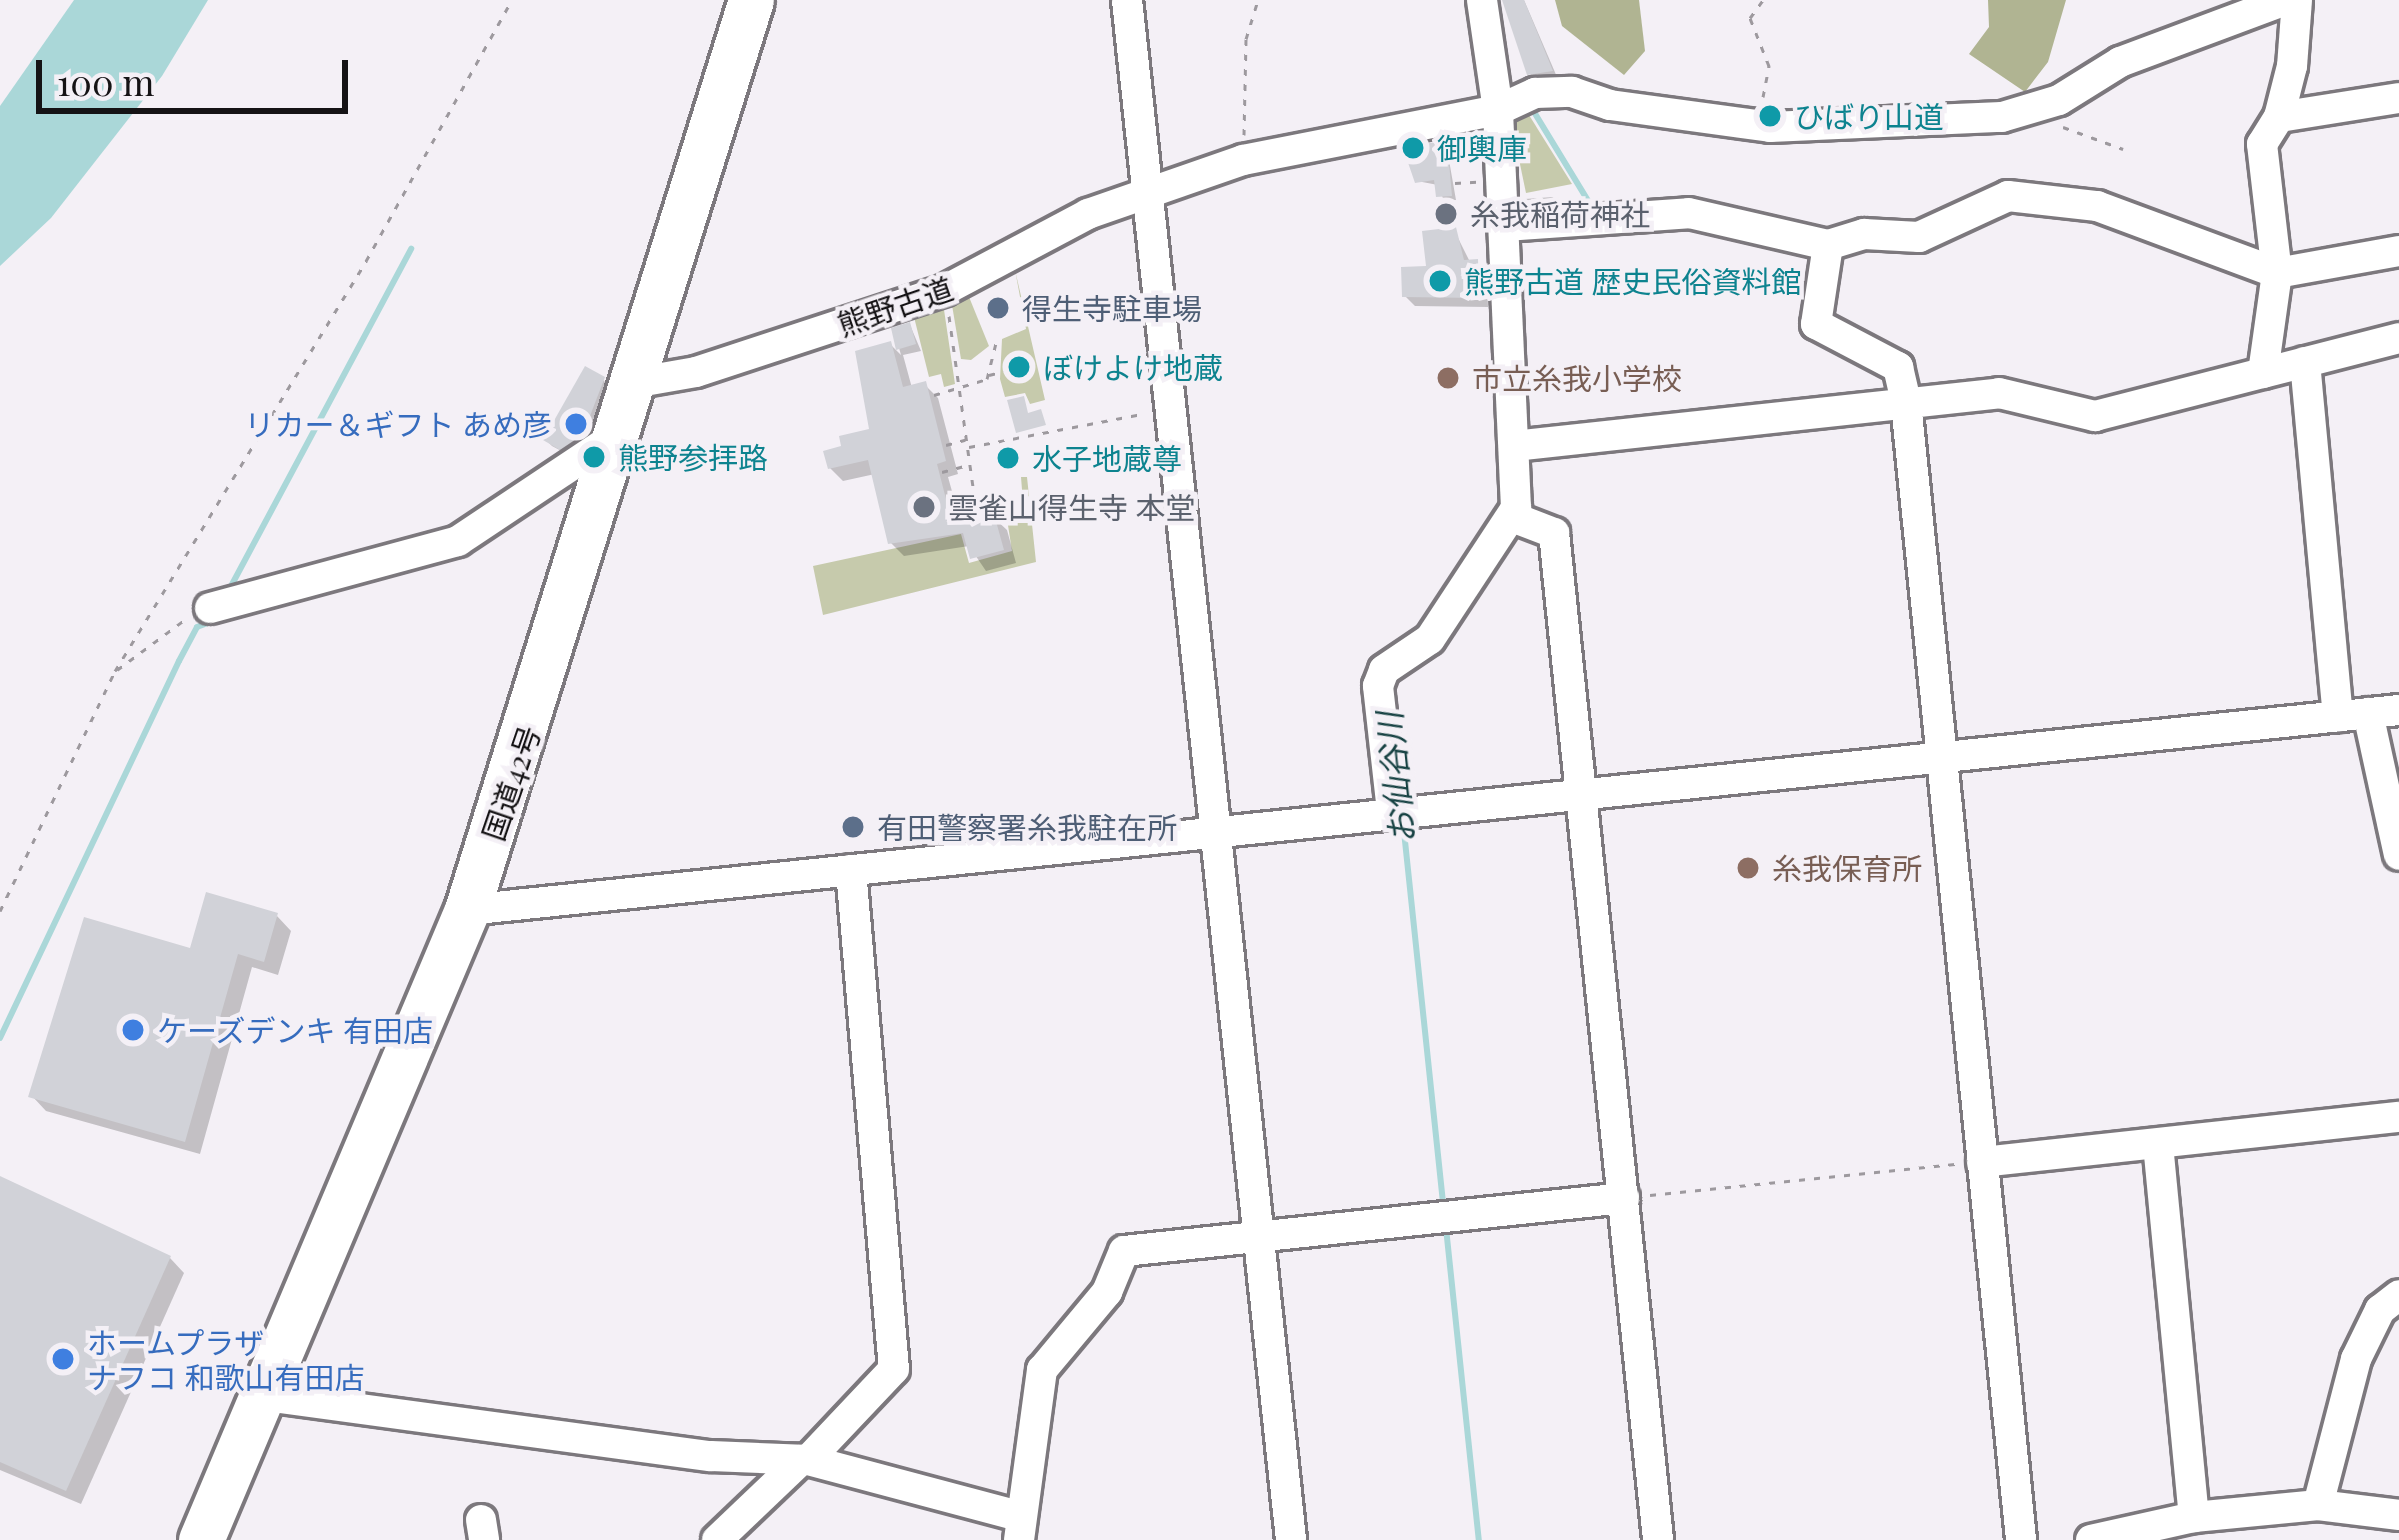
<!DOCTYPE html>
<html>
<head>
<meta charset="utf-8">
<style>
  body { margin:0 }
  #map { position:relative; width:2399px; height:1540px; overflow:hidden; background:#f4f0f6; font-family:"Playfair Display","Noto Sans JP",serif }
  div>[style] { position:absolute }
  .green>* { inset:0; background:#c6caac }
  .forest>* { inset:0; background:#b0b492 }
  .water>* { inset:0; background:#aad7d8 }
  .shadow>* { inset:0; background:#0003 }
  .stream>* { height:6px; margin:-3px; padding:0 3px; transform-origin:3px; border-radius:3px; background:#aad7d8 }
  .building>* { inset:0; background:#d1d2d8 }
  .path>* { height:3px; margin-top:-1.5px; transform-origin:0; background:repeating-linear-gradient(90deg,#9d999e 0 6px,transparent 0 15px) }
  .roads { filter:drop-shadow(3px 0 #7c787d) drop-shadow(-3px 0 #7c787d) drop-shadow(0 3px #7c787d) drop-shadow(0 -3px #7c787d) }
  .minor>* { height:30px; margin:-15px; padding:0 15px; transform-origin:15px; border-radius:15px; background:#fff }
  .highway>* { height:45px; margin:-22.5px; padding:0 22.5px; transform-origin:22.5px; border-radius:22.5px; background:#fff }
  .dots>* { width:33px; height:33px; translate:-50% -50%; box-sizing:border-box; border:6px solid #f4f0f6; border-radius:50% }
  span { translate:-50% -50%; white-space:nowrap; text-align:center; line-height:1.15; -webkit-text-stroke:9px #f4f0f6; paint-order:stroke }
  .culture-label { font-size:30px; color:#0d838f }
  .left { translate:0 -50%; text-align:left }
  .worship-label { font-size:30px; color:#5b616d }
  .street-label { font-size:30px; color:#151315 }
  .service-label { font-size:30px; color:#4e5e75 }
  .education-label { font-size:30px; color:#785e54 }
  .shop-label { font-size:30px; color:#366cbe }
  .right { translate:-100% -50%; text-align:right }
  .water-label { font-size:33px; color:#174243; font-style:italic }
  .scale { position:absolute; left:36px; top:60px; width:312px; height:54px; box-sizing:border-box; border:6px solid #151315; border-top:0; padding-left:15px; font-size:36px; line-height:42px; white-space:nowrap; color:#151315; -webkit-text-stroke:9px #f4f0f6; paint-order:stroke }
</style>
</head>
<body>
<div id="map">
  <div class="green">
    <div style="clip-path:polygon(1524px 107px,1572px 184px,1526px 193px,1510px 116px)"></div>
    <div style="clip-path:polygon(1015px 270px,1045px 400px,1030px 404px,1025px 393px,1005px 397px,1000px 379px,1002px 339px,1026px 329px)"></div>
    <div style="clip-path:polygon(967px 292px,989px 346px,971px 360px,961px 359px,951px 299px)"></div>
    <div style="clip-path:polygon(943px 303px,955px 384px,944px 387px,941px 374px,929px 377px,913px 313px)"></div>
    <div style="clip-path:polygon(1021px 477px,1027px 477px,1036px 562px,823px 615px,813px 566px,961px 534px,969px 563px,1012px 551px,1007px 519px,1024px 515px)"></div>
  </div>
  <div class="forest">
    <div style="clip-path:polygon(1555px 0,1639px 0,1645px 51px,1624px 75px,1562px 26px)"></div>
    <div style="clip-path:polygon(1988px 0,2066px 0,2048px 62px,2025px 92px,1969px 54px,1989px 27px)"></div>
  </div>
  <div class="water">
    <div style="clip-path:polygon(74px 0,208px 0,162px 76px,51px 218px,0 266px,0 106px)"></div>
  </div>
  <div class="shadow">
    <div style="clip-path:polygon(1505px 0,1524px 0,1557px 77px,1537px 80px,1530px 74px)"></div>
    <div style="clip-path:polygon(1446px 143px,1456px 200px,1444px 201px,1438px 185px,1417px 181px)"></div>
    <div style="clip-path:polygon(1553px 197px,1560px 209px,1525px 204px,1525px 199px)"></div>
    <div style="clip-path:polygon(1454px 230px,1470px 262px,1487px 272px,1488px 307px,1415px 306px,1405px 296px)"></div>
    <div style="clip-path:polygon(910px 325px,921px 351px,903px 355px,912px 388px,925px 385px,938px 398px,958px 474px,948px 477px,955px 502px,968px 518px,993px 517px,1007px 530px,1016px 563px,986px 571px,969px 546px,904px 556px,891px 543px,875px 474px,843px 481px,830px 468px,873px 431px,890px 344px,901px 355px,894px 330px)"></div>
    <div style="clip-path:polygon(602px 379px,608px 385px,589px 440px,567px 454px,552px 446px,546px 440px)"></div>
    <div style="clip-path:polygon(277px 916px,291px 931px,278px 975px,252px 967px,200px 1154px,46px 1111px,32px 1096px)"></div>
    <div style="clip-path:polygon(0 1194px,170px 1258px,184px 1273px,81px 1504px,0 1470px)"></div>
  </div>
  <div class="stream">
    <div style="left:1531px;top:107px;width:119px;rotate:58.7deg"></div>
    <div style="left:229px;top:590px;width:387px;rotate:-61.9deg"></div>
    <div style="left:1403px;top:822px;width:389px;rotate:84deg"></div>
    <div style="left:0;top:1038px;width:417px;rotate:-64.6deg"></div>
    <div style="left:179px;top:661px;width:38px;rotate:-62deg"></div>
    <div style="left:197px;top:627px;width:19px;rotate:-21deg"></div>
    <div style="left:1446px;top:1228px;width:314px;rotate:84deg"></div>
  </div>
  <div class="building">
    <div style="clip-path:polygon(1502px 0,1524px 0,1553px 71px,1527px 75px)"></div>
    <div style="clip-path:polygon(1447px 140px,1452px 196px,1436px 197px,1434px 180px,1415px 183px,1403px 148px)"></div>
    <div style="clip-path:polygon(1456px 227px,1464px 260px,1478px 259px,1479px 298px,1402px 297px,1401px 267px,1426px 266px,1422px 231px)"></div>
    <div style="clip-path:polygon(910px 322px,916px 344px,896px 350px,891px 328px)"></div>
    <div style="clip-path:polygon(891px 341px,903px 387px,926px 381px,946px 461px,937px 464px,946px 499px,954px 497px,959px 515px,994px 514px,1004px 550px,970px 559px,963px 533px,888px 544px,868px 460px,828px 469px,823px 451px,841px 446px,839px 436px,869px 429px,855px 351px)"></div>
    <div style="clip-path:polygon(585px 366px,605px 377px,583px 434px,560px 450px,543px 440px)"></div>
    <div style="clip-path:polygon(1024px 396px,1028px 413px,1041px 409px,1046px 425px,1016px 433px,1007px 400px)"></div>
    <div style="clip-path:polygon(206px 892px,278px 913px,264px 962px,238px 954px,185px 1142px,28px 1097px,84px 917px,190px 948px)"></div>
    <div style="clip-path:polygon(0 1176px,171px 1256px,66px 1491px,0 1462px)"></div>
  </div>
  <div class="path">
    <div style="left:1763px;top:97px;width:32px;rotate:-79deg"></div>
    <div style="left:1769px;top:66px;width:52px;rotate:-111.6deg"></div>
    <div style="left:1750px;top:18px;width:22px;rotate:-54deg"></div>
    <div style="left:2063px;top:127px;width:64px;rotate:20.1deg"></div>
    <div style="left:1244px;top:135px;width:96px;rotate:-88.8deg"></div>
    <div style="left:1246px;top:39px;width:41px;rotate:-72.9deg"></div>
    <div style="left:1455px;top:149px;width:19px;rotate:-6deg"></div>
    <div style="left:1455px;top:183px;width:22px;rotate:-3deg"></div>
    <div style="left:949px;top:316px;width:194px;rotate:82deg"></div>
    <div style="left:989px;top:375px;width:25px;rotate:-14deg"></div>
    <div style="left:934px;top:395px;width:55px;rotate:-16.8deg"></div>
    <div style="left:987px;top:379px;width:41px;rotate:-76deg"></div>
    <div style="left:946px;top:445px;width:20px;rotate:-15deg"></div>
    <div style="left:969px;top:447px;width:176px;rotate:-10.8deg"></div>
    <div style="left:942px;top:472px;width:27px;rotate:-15deg"></div>
    <div style="left:960px;top:505px;width:14px;rotate:-12deg"></div>
    <div style="left:117px;top:670px;width:87px;rotate:-36.6deg"></div>
    <div style="left:0;top:911px;width:266px;rotate:-64.4deg"></div>
    <div style="left:115px;top:671px;width:481px;rotate:-58.5deg"></div>
    <div style="left:366px;top:261px;width:299px;rotate:-60.8deg"></div>
    <div style="left:1650px;top:1195px;width:309px;rotate:-5.8deg"></div>
  </div>
  <div class="roads">
    <div class="minor">
      <div style="left:1127px;top:0;width:1549px;rotate:83.92deg"></div>
      <div style="left:2297px;top:0;width:66px;rotate:94.3deg"></div>
      <div style="left:2292px;top:66px;width:53px;rotate:104.3deg"></div>
      <div style="left:2279px;top:117px;width:32px;rotate:122deg"></div>
      <div style="left:2262px;top:144px;width:130px;rotate:83.4deg"></div>
      <div style="left:2277px;top:273px;width:101px;rotate:98deg"></div>
      <div style="left:2263px;top:373px;width:140px;rotate:-14.4deg"></div>
      <div style="left:2279px;top:117px;width:121px;rotate:-9deg"></div>
      <div style="left:1505px;top:226px;width:184px;rotate:-4deg"></div>
      <div style="left:1689px;top:213px;width:143px;rotate:13deg"></div>
      <div style="left:1828px;top:245px;width:38px;rotate:-17deg"></div>
      <div style="left:1864px;top:234px;width:55px;rotate:3.1deg"></div>
      <div style="left:1919px;top:237px;width:98px;rotate:-24.7deg"></div>
      <div style="left:2008px;top:196px;width:90px;rotate:6.4deg"></div>
      <div style="left:2097px;top:206px;width:192px;rotate:20.4deg"></div>
      <div style="left:2277px;top:273px;width:124px;rotate:-10.2deg"></div>
      <div style="left:1828px;top:245px;width:80px;rotate:98.6deg"></div>
      <div style="left:1816px;top:324px;width:93px;rotate:27.7deg"></div>
      <div style="left:1898px;top:367px;width:37px;rotate:77deg"></div>
      <div style="left:1906px;top:403px;width:1143px;rotate:84.22deg"></div>
      <div style="left:2305px;top:362px;width:356px;rotate:84.7deg"></div>
      <div style="left:633px;top:383px;width:64px;rotate:-9.9deg"></div>
      <div style="left:696px;top:372px;width:262px;rotate:-18.2deg"></div>
      <div style="left:945px;top:290px;width:162px;rotate:-28deg"></div>
      <div style="left:1088px;top:214px;width:164px;rotate:-19.2deg"></div>
      <div style="left:1243px;top:160px;width:260px;rotate:-11.1deg"></div>
      <div style="left:1498px;top:110px;width:41px;rotate:-24.7deg"></div>
      <div style="left:1535px;top:93px;width:37px;rotate:-2deg"></div>
      <div style="left:1572px;top:92px;width:40px;rotate:18.9deg"></div>
      <div style="left:1610px;top:105px;width:162px;rotate:7.8deg"></div>
      <div style="left:1770px;top:127px;width:232px;rotate:-2.5deg"></div>
      <div style="left:2002px;top:117px;width:59px;rotate:-16.6deg"></div>
      <div style="left:2059px;top:100px;width:72px;rotate:-31.9deg"></div>
      <div style="left:2120px;top:62px;width:177px;rotate:-20.5deg"></div>
      <div style="left:1514px;top:446px;width:488px;rotate:-6.2deg"></div>
      <div style="left:1999px;top:393px;width:99px;rotate:13.5deg"></div>
      <div style="left:2095px;top:416px;width:173px;rotate:-14.4deg"></div>
      <div style="left:1515px;top:518px;width:42px;rotate:21deg"></div>
      <div style="left:1554px;top:533px;width:1012px;rotate:84.1deg"></div>
      <div style="left:210px;top:608px;width:257px;rotate:-15.1deg"></div>
      <div style="left:458px;top:541px;width:191px;rotate:-33.7deg"></div>
      <div style="left:2368px;top:713px;width:145px;rotate:77.7deg"></div>
      <div style="left:1392px;top:811px;width:126px;rotate:-96.4deg"></div>
      <div style="left:1378px;top:686px;width:17px;rotate:-69deg"></div>
      <div style="left:1384px;top:670px;width:55px;rotate:-34deg"></div>
      <div style="left:1430px;top:639px;width:157px;rotate:-56.7deg"></div>
      <div style="left:1516px;top:508px;width:398px;rotate:-92.6deg"></div>
      <div style="left:1498px;top:110px;width:111px;rotate:-98.3deg"></div>
      <div style="left:467px;top:910px;width:1942px;rotate:-5.91deg"></div>
      <div style="left:2158px;top:1144px;width:375px;rotate:84.5deg"></div>
      <div style="left:2194px;top:1517px;width:125px;rotate:-5.5deg"></div>
      <div style="left:2318px;top:1505px;width:82px;rotate:7deg"></div>
      <div style="left:1982px;top:1162px;width:419px;rotate:-6.2deg"></div>
      <div style="left:265px;top:1396px;width:450px;rotate:7.7deg"></div>
      <div style="left:711px;top:1456px;width:97px;rotate:2.4deg"></div>
      <div style="left:808px;top:1460px;width:217px;rotate:14.9deg"></div>
      <div style="left:808px;top:1460px;width:125px;rotate:-46.6deg"></div>
      <div style="left:894px;top:1369px;width:501px;rotate:-94.93deg"></div>
      <div style="left:2318px;top:1505px;width:151px;rotate:-75.4deg"></div>
      <div style="left:2356px;top:1359px;width:55px;rotate:-63.9deg"></div>
      <div style="left:2380px;top:1310px;width:24px;rotate:-38deg"></div>
      <div style="left:481px;top:1520px;width:20px;rotate:81deg"></div>
      <div style="left:717px;top:1540px;width:116px;rotate:-43.6deg"></div>
      <div style="left:1019px;top:1540px;width:172px;rotate:-82.3deg"></div>
      <div style="left:1042px;top:1370px;width:102px;rotate:-50.2deg"></div>
      <div style="left:1107px;top:1292px;width:44px;rotate:-67.5deg"></div>
      <div style="left:1124px;top:1251px;width:503px;rotate:-6.05deg"></div>
      <div style="left:2091px;top:1540px;width:106px;rotate:-12.6deg"></div>
    </div>
    <div class="highway">
      <div style="left:201px;top:1540px;width:684px;rotate:-67.11deg"></div>
      <div style="left:467px;top:910px;width:953px;rotate:-72.67deg"></div>
    </div>
  </div>
  <div class="dots">
    <div style="left:1770px;top:116px;background:#0f9aa8"></div>
    <div style="left:1413px;top:148px;background:#0f9aa8"></div>
    <div style="left:1446px;top:214px;background:#6b7280"></div>
    <div style="left:1440px;top:281px;background:#0f9aa8"></div>
    <div style="left:998px;top:308px;background:#5c6f8a"></div>
    <div style="left:1019px;top:367px;background:#0f9aa8"></div>
    <div style="left:1448px;top:378px;background:#8d6e63"></div>
    <div style="left:576px;top:424px;background:#3f7fe0"></div>
    <div style="left:594px;top:457px;background:#0f9aa8"></div>
    <div style="left:1008px;top:458px;background:#0f9aa8"></div>
    <div style="left:924px;top:507px;background:#6b7280"></div>
    <div style="left:853px;top:827px;background:#5c6f8a"></div>
    <div style="left:1748px;top:868px;background:#8d6e63"></div>
    <div style="left:133px;top:1030px;background:#3f7fe0"></div>
    <div style="left:63px;top:1359px;background:#3f7fe0"></div>
  </div>
  <div class="culture-label">
    <span class="left" style="left:1794px;top:116px">ひばり山道</span>
    <span class="left" style="left:1437px;top:148px">御輿庫</span>
    <span class="left" style="left:1464px;top:281px">熊野古道 歴史民俗資料館</span>
    <span class="left" style="left:1043px;top:367px">ぼけよけ地蔵</span>
    <span class="left" style="left:618px;top:457px">熊野参拝路</span>
    <span class="left" style="left:1032px;top:458px">水子地蔵尊</span>
  </div>
  <div class="worship-label">
    <span class="left" style="left:1470px;top:214px">糸我稲荷神社</span>
    <span class="left" style="left:948px;top:507px">雲雀山得生寺 本堂</span>
  </div>
  <div class="street-label">
    <span style="left:895px;top:306px;rotate:-19deg">熊野古道</span>
    <span style="left:511px;top:783px;rotate:-71deg">国道42号</span>
  </div>
  <div class="service-label">
    <span class="left" style="left:1022px;top:308px">得生寺駐車場</span>
    <span class="left" style="left:877px;top:827px">有田警察署糸我駐在所</span>
  </div>
  <div class="education-label">
    <span class="left" style="left:1472px;top:378px">市立糸我小学校</span>
    <span class="left" style="left:1772px;top:868px">糸我保育所</span>
  </div>
  <div class="shop-label">
    <span class="right" style="left:552px;top:424px">リカー＆ギフト あめ彦</span>
    <span class="left" style="left:157px;top:1030px">ケーズデンキ 有田店</span>
    <span class="left" style="left:87px;top:1359px">ホームプラザ<br>ナフコ 和歌山有田店</span>
  </div>
  <div class="water-label">
    <span style="left:1395px;top:778px;rotate:-96deg">お仙谷川</span>
  </div>
  <div class="scale">100 m</div>
</div>
</body>
</html>
